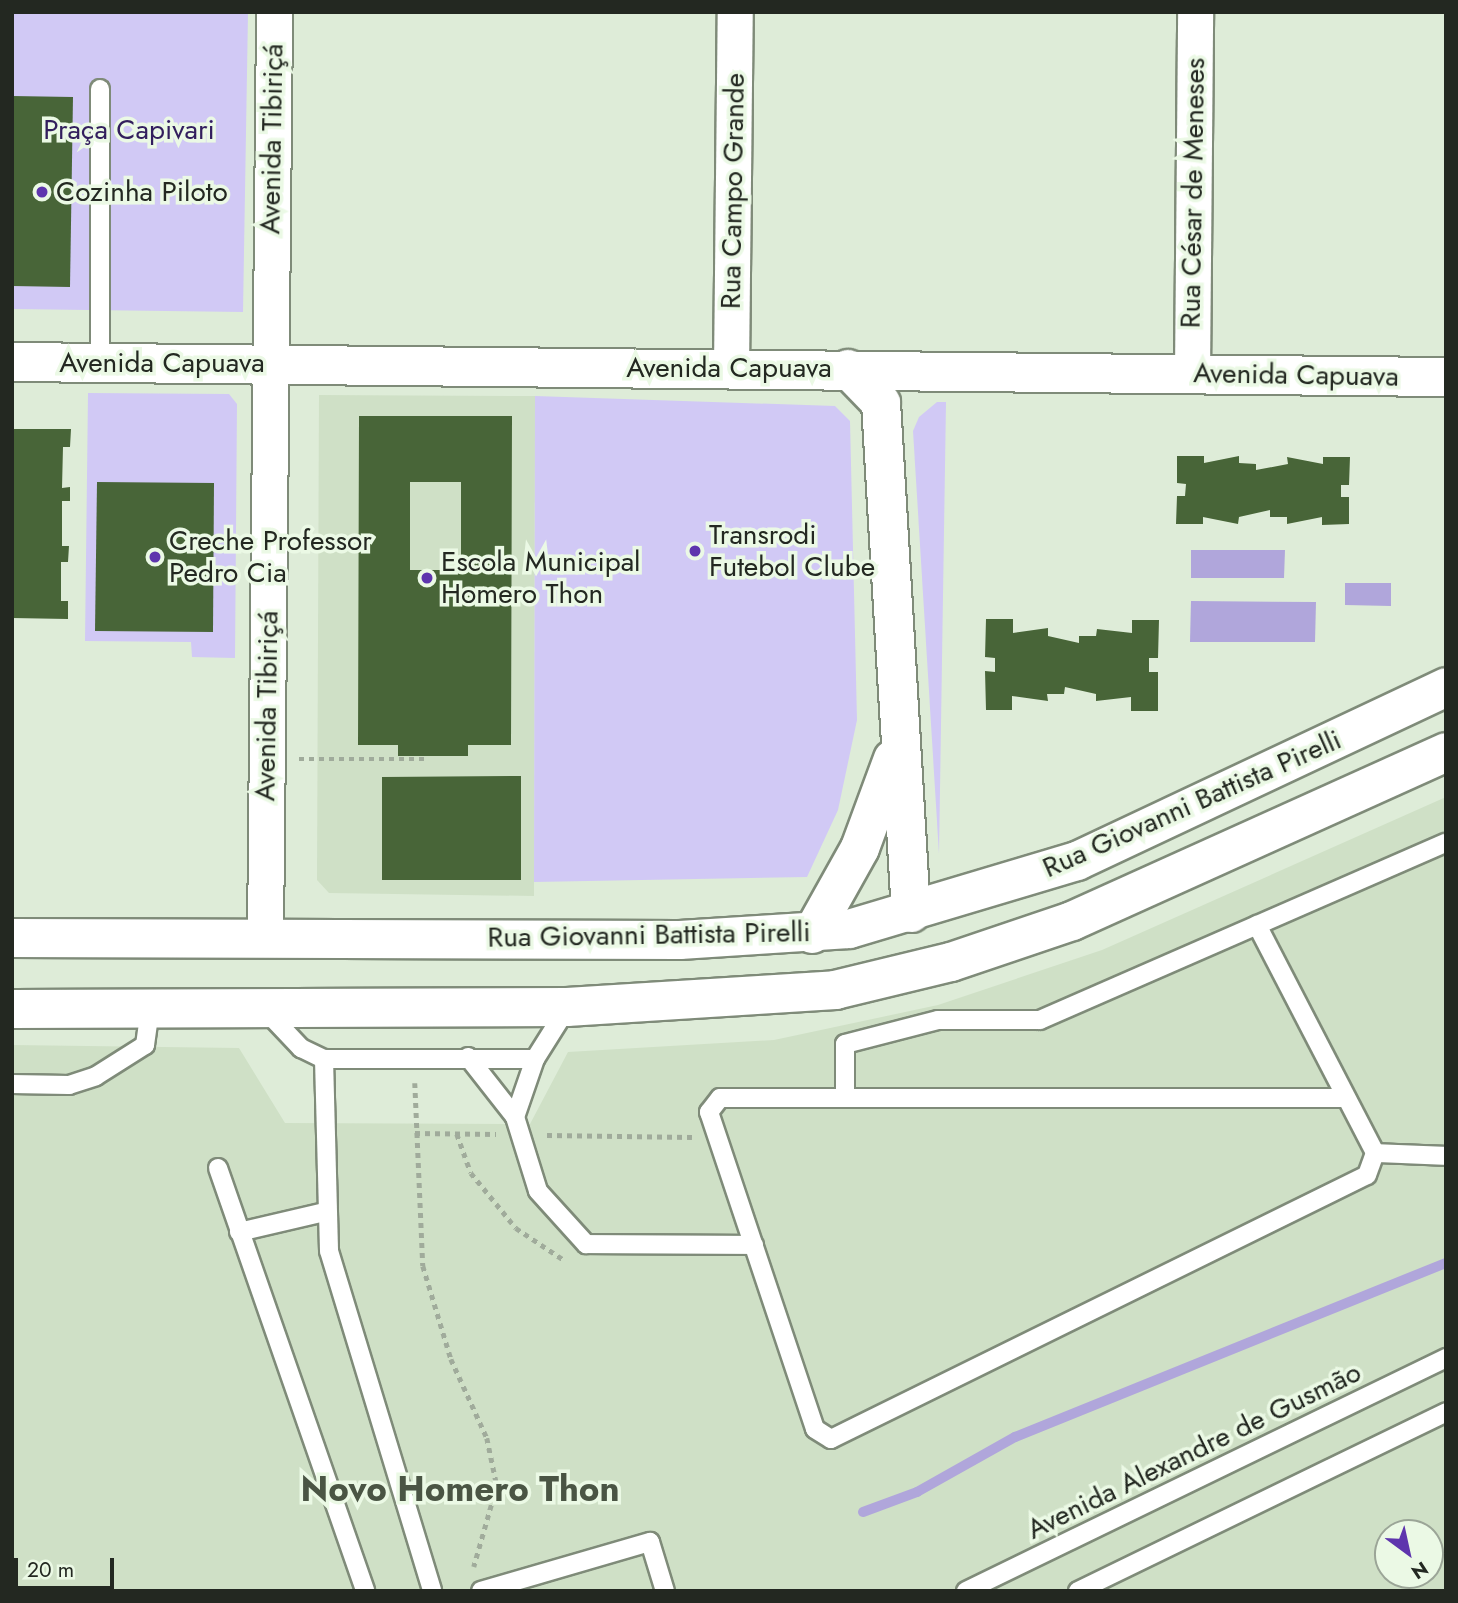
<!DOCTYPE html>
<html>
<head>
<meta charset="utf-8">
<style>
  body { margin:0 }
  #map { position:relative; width:1458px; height:1603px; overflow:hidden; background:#deecd8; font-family:Jost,sans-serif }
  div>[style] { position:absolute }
  .built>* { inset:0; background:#cfe0c6 }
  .green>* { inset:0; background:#d1c9f5 }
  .water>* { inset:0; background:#b0a6db }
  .stream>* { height:10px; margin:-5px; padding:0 5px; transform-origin:5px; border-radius:5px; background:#b0a6db }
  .building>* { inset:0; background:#486538 }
  .path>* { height:4.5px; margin-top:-2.25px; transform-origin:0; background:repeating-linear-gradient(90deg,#a0ab9b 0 5px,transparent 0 10px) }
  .roads { filter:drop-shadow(2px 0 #7f8b79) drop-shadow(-2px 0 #7f8b79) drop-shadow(0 2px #7f8b79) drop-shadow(0 -2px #7f8b79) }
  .lane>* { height:18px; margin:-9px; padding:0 9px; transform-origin:9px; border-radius:9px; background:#fff }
  .street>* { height:35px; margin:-17.5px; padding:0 17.5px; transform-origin:17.5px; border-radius:17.5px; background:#fff }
  .secondary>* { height:38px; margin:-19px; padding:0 19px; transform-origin:19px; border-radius:19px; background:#fff }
  .highway>* { height:38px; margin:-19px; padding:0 19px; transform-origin:19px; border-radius:19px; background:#fff }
  .dots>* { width:19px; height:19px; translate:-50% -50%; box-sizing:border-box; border:4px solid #ebf9e5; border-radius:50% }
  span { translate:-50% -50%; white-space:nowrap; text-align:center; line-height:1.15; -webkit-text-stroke:7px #ebf9e5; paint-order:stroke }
  .park-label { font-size:28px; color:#321e5d }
  .street-label { font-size:28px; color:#232821 }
  .poi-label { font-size:28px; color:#232821 }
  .left { translate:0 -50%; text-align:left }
  .district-label { font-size:35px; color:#4a5544; font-weight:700 }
  .frame { position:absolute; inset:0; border:14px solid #232821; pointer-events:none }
  .north { position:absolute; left:1374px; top:1519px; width:70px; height:70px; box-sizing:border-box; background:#ebf9e5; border:2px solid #9ba597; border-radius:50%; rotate:147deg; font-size:19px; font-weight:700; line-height:28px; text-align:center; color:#232821 }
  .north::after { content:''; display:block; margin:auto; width:24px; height:32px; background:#5e35ad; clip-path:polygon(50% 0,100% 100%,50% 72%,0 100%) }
  .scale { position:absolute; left:14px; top:1558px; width:100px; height:32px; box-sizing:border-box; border:4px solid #232821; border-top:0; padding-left:9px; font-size:21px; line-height:24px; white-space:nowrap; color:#232821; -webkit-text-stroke:5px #ebf9e5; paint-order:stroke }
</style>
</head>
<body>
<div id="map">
  <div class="built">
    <div style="clip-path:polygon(319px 395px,535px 396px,534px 896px,329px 893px,317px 880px)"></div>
    <div style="clip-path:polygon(evenodd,1446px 797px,1446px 1591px,12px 1591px,12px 1045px,239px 1048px,285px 1123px,530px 1124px,568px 1052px,774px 1040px,938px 1005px,1102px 950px,1446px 797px,1388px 1533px,1430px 1533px,1430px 1575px,1388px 1575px,1388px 1533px)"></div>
  </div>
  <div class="green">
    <div style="clip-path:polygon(12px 12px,248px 13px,243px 312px,12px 309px)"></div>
    <div style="clip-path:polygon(88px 393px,229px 394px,237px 404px,235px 658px,192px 657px,191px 642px,85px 641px)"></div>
    <div style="clip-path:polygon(535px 396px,835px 406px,850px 421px,857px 720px,838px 810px,807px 877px,534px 882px)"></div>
    <div style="clip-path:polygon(937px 402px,946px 402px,939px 854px,913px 431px,919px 417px)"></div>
  </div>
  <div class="water">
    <div style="clip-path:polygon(1191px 550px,1285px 550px,1284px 578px,1191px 578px)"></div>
    <div style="clip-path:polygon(1345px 583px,1391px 583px,1391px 606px,1345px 605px)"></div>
    <div style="clip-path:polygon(1191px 601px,1316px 602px,1315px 642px,1190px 642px)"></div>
  </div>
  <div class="stream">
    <div style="left:863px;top:1512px;width:58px;rotate:-20.3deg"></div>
    <div style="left:917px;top:1492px;width:112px;rotate:-29.3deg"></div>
    <div style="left:1015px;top:1437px;width:465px;rotate:-22deg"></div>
  </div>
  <div class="building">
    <div style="clip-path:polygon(12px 96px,73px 97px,70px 287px,12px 286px)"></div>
    <div style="clip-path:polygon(evenodd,359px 416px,512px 416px,511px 745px,468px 745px,468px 756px,398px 756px,398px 745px,358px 745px,359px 416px,410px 482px,461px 482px,461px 570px,410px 570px,410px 482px)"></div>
    <div style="clip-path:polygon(12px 429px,71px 429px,70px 447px,63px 447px,62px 488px,70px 487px,70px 501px,62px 501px,62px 546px,69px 546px,68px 562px,61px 562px,61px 601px,68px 601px,68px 619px,12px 618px)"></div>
    <div style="clip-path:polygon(1177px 456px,1204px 456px,1204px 463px,1239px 456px,1239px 463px,1256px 464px,1256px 470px,1288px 464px,1287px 457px,1323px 464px,1323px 457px,1350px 457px,1349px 485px,1341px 485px,1341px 497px,1349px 497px,1349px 524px,1322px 525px,1322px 517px,1287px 524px,1287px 517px,1270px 517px,1270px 510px,1239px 517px,1238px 524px,1203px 517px,1203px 524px,1176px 524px,1177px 496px,1185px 496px,1186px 484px,1177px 483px)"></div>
    <div style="clip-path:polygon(97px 482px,214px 483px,213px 632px,95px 631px)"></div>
    <div style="clip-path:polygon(986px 619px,1013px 619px,1013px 633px,1048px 628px,1048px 636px,1079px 643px,1079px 636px,1096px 636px,1097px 629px,1132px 633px,1132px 620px,1159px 620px,1158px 658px,1149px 658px,1149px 672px,1158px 672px,1158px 711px,1131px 711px,1131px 697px,1096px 701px,1096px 694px,1065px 687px,1064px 694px,1047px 694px,1048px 701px,1012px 696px,1012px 710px,986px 710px,985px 671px,995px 672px,995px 658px,985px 657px)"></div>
    <div style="clip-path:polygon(521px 776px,521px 880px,382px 880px,382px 777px)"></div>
  </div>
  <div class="path">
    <div style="left:299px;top:759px;width:129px"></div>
    <div style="left:415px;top:1083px;width:183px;rotate:87.5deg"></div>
    <div style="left:423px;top:1266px;width:97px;rotate:73.2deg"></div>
    <div style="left:451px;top:1359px;width:87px;rotate:65.5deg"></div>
    <div style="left:487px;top:1438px;width:49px;rotate:78.2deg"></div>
    <div style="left:497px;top:1486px;width:84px;rotate:105.9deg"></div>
    <div style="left:415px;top:1133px;width:81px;rotate:0.7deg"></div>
    <div style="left:457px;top:1134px;width:41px;rotate:70.3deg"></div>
    <div style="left:471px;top:1173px;width:71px;rotate:50.7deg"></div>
    <div style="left:516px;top:1228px;width:58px;rotate:33.7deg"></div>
    <div style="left:547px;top:1135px;width:145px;rotate:0.8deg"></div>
  </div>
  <div class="roads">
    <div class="lane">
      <div style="left:100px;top:362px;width:273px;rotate:-90deg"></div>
      <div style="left:1257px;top:925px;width:257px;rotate:62.6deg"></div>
      <div style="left:1375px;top:1153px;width:71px;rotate:2.4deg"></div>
      <div style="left:267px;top:1012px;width:50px;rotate:46.6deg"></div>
      <div style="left:301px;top:1048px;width:25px;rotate:26deg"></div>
      <div style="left:324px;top:1059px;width:211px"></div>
      <div style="left:535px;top:1059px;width:60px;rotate:-57.9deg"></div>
      <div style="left:468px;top:1057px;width:76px;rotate:51.9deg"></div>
      <div style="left:515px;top:1117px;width:77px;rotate:72.7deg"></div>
      <div style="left:538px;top:1191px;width:72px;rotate:47.8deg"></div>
      <div style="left:586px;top:1244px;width:168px;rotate:0.3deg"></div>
      <div style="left:324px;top:1059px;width:192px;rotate:88.5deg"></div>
      <div style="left:329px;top:1251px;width:355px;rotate:73.1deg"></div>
      <div style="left:12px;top:1084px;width:57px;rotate:1deg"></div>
      <div style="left:69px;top:1085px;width:28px;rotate:-18deg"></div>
      <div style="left:96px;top:1076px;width:58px;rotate:-32.3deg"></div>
      <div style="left:145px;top:1045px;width:35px;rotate:-82deg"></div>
      <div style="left:845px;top:1098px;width:54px;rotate:-90deg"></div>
      <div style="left:845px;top:1044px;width:96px;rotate:-14.5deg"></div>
      <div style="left:938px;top:1020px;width:102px"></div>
      <div style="left:1040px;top:1020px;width:443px;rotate:-23.6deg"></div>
      <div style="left:1346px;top:1098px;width:626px;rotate:180deg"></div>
      <div style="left:720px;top:1098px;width:18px;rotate:128deg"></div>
      <div style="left:709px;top:1112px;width:334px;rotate:71.5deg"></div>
      <div style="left:815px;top:1429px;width:19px;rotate:32deg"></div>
      <div style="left:831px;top:1439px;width:597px;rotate:-26.22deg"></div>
      <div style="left:1367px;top:1175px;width:23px;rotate:-70deg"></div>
      <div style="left:515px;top:1117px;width:61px;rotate:-71deg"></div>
      <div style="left:218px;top:1168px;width:448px;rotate:70.8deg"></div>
      <div style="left:239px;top:1232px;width:88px;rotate:-13.1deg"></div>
      <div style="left:481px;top:1591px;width:176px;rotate:-16.2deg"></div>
      <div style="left:650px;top:1542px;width:51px;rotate:73deg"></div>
      <div style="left:966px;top:1591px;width:534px;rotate:-25.89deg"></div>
      <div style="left:1078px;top:1591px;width:409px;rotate:-25.9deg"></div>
    </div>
    <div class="street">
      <div style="left:731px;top:369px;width:357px;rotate:-89.4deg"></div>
      <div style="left:1192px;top:373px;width:361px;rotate:-89.5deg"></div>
      <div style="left:265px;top:937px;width:925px;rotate:-89.44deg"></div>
    </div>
    <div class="secondary">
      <div style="left:12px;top:362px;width:1434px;rotate:0.6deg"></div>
      <div style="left:848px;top:369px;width:47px;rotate:45.9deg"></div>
      <div style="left:881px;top:403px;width:511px;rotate:86.63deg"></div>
      <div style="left:812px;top:934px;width:98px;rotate:-60.8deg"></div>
      <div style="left:860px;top:848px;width:95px;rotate:-69.7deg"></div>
    </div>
    <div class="highway">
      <div style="left:12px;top:938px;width:668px;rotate:0.17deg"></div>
      <div style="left:680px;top:940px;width:169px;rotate:-3.7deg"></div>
      <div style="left:849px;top:929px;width:238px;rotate:-16.6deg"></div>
      <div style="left:1077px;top:861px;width:408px;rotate:-25.2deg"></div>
      <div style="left:12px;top:1009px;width:555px;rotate:-0.21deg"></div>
      <div style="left:567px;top:1007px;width:269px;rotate:-3.6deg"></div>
      <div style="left:835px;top:990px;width:119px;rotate:-13.6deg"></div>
      <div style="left:951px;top:962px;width:128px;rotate:-18.7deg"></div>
      <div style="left:1072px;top:921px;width:410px;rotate:-24.3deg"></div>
    </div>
  </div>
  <div class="dots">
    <div style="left:42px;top:192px;background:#5e35ad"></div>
    <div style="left:695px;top:551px;background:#5e35ad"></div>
    <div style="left:155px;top:557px;background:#5e35ad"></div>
    <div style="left:427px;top:578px;background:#5e35ad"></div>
  </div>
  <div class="park-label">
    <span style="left:129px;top:130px">Praça Capivari</span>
  </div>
  <div class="street-label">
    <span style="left:272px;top:139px;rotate:-89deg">Avenida Tibiriçá</span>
    <span style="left:733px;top:191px;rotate:-89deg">Rua Campo Grande</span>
    <span style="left:1193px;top:193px;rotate:-89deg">Rua César de Meneses</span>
    <span style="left:162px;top:363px">Avenida Capuava</span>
    <span style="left:729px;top:368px">Avenida Capuava</span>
    <span style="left:1296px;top:375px;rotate:1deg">Avenida Capuava</span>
    <span style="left:267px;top:706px;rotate:-89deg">Avenida Tibiriçá</span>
    <span style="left:1192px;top:804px;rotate:-24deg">Rua Giovanni Battista Pirelli</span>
    <span style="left:649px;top:935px;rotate:-1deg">Rua Giovanni Battista Pirelli</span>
    <span style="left:1194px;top:1451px;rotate:-26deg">Avenida Alexandre de Gusmão</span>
  </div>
  <div class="poi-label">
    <span class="left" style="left:56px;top:192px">Cozinha Piloto</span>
    <span class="left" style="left:709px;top:551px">Transrodi<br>Futebol Clube</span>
    <span class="left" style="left:169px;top:557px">Creche Professor<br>Pedro Cia</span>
    <span class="left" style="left:441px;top:578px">Escola Municipal<br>Homero Thon</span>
  </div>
  <div class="district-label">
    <span style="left:460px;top:1489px">Novo Homero Thon</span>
  </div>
  <div class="frame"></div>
  <div class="north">N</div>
  <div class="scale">20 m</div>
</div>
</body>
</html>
